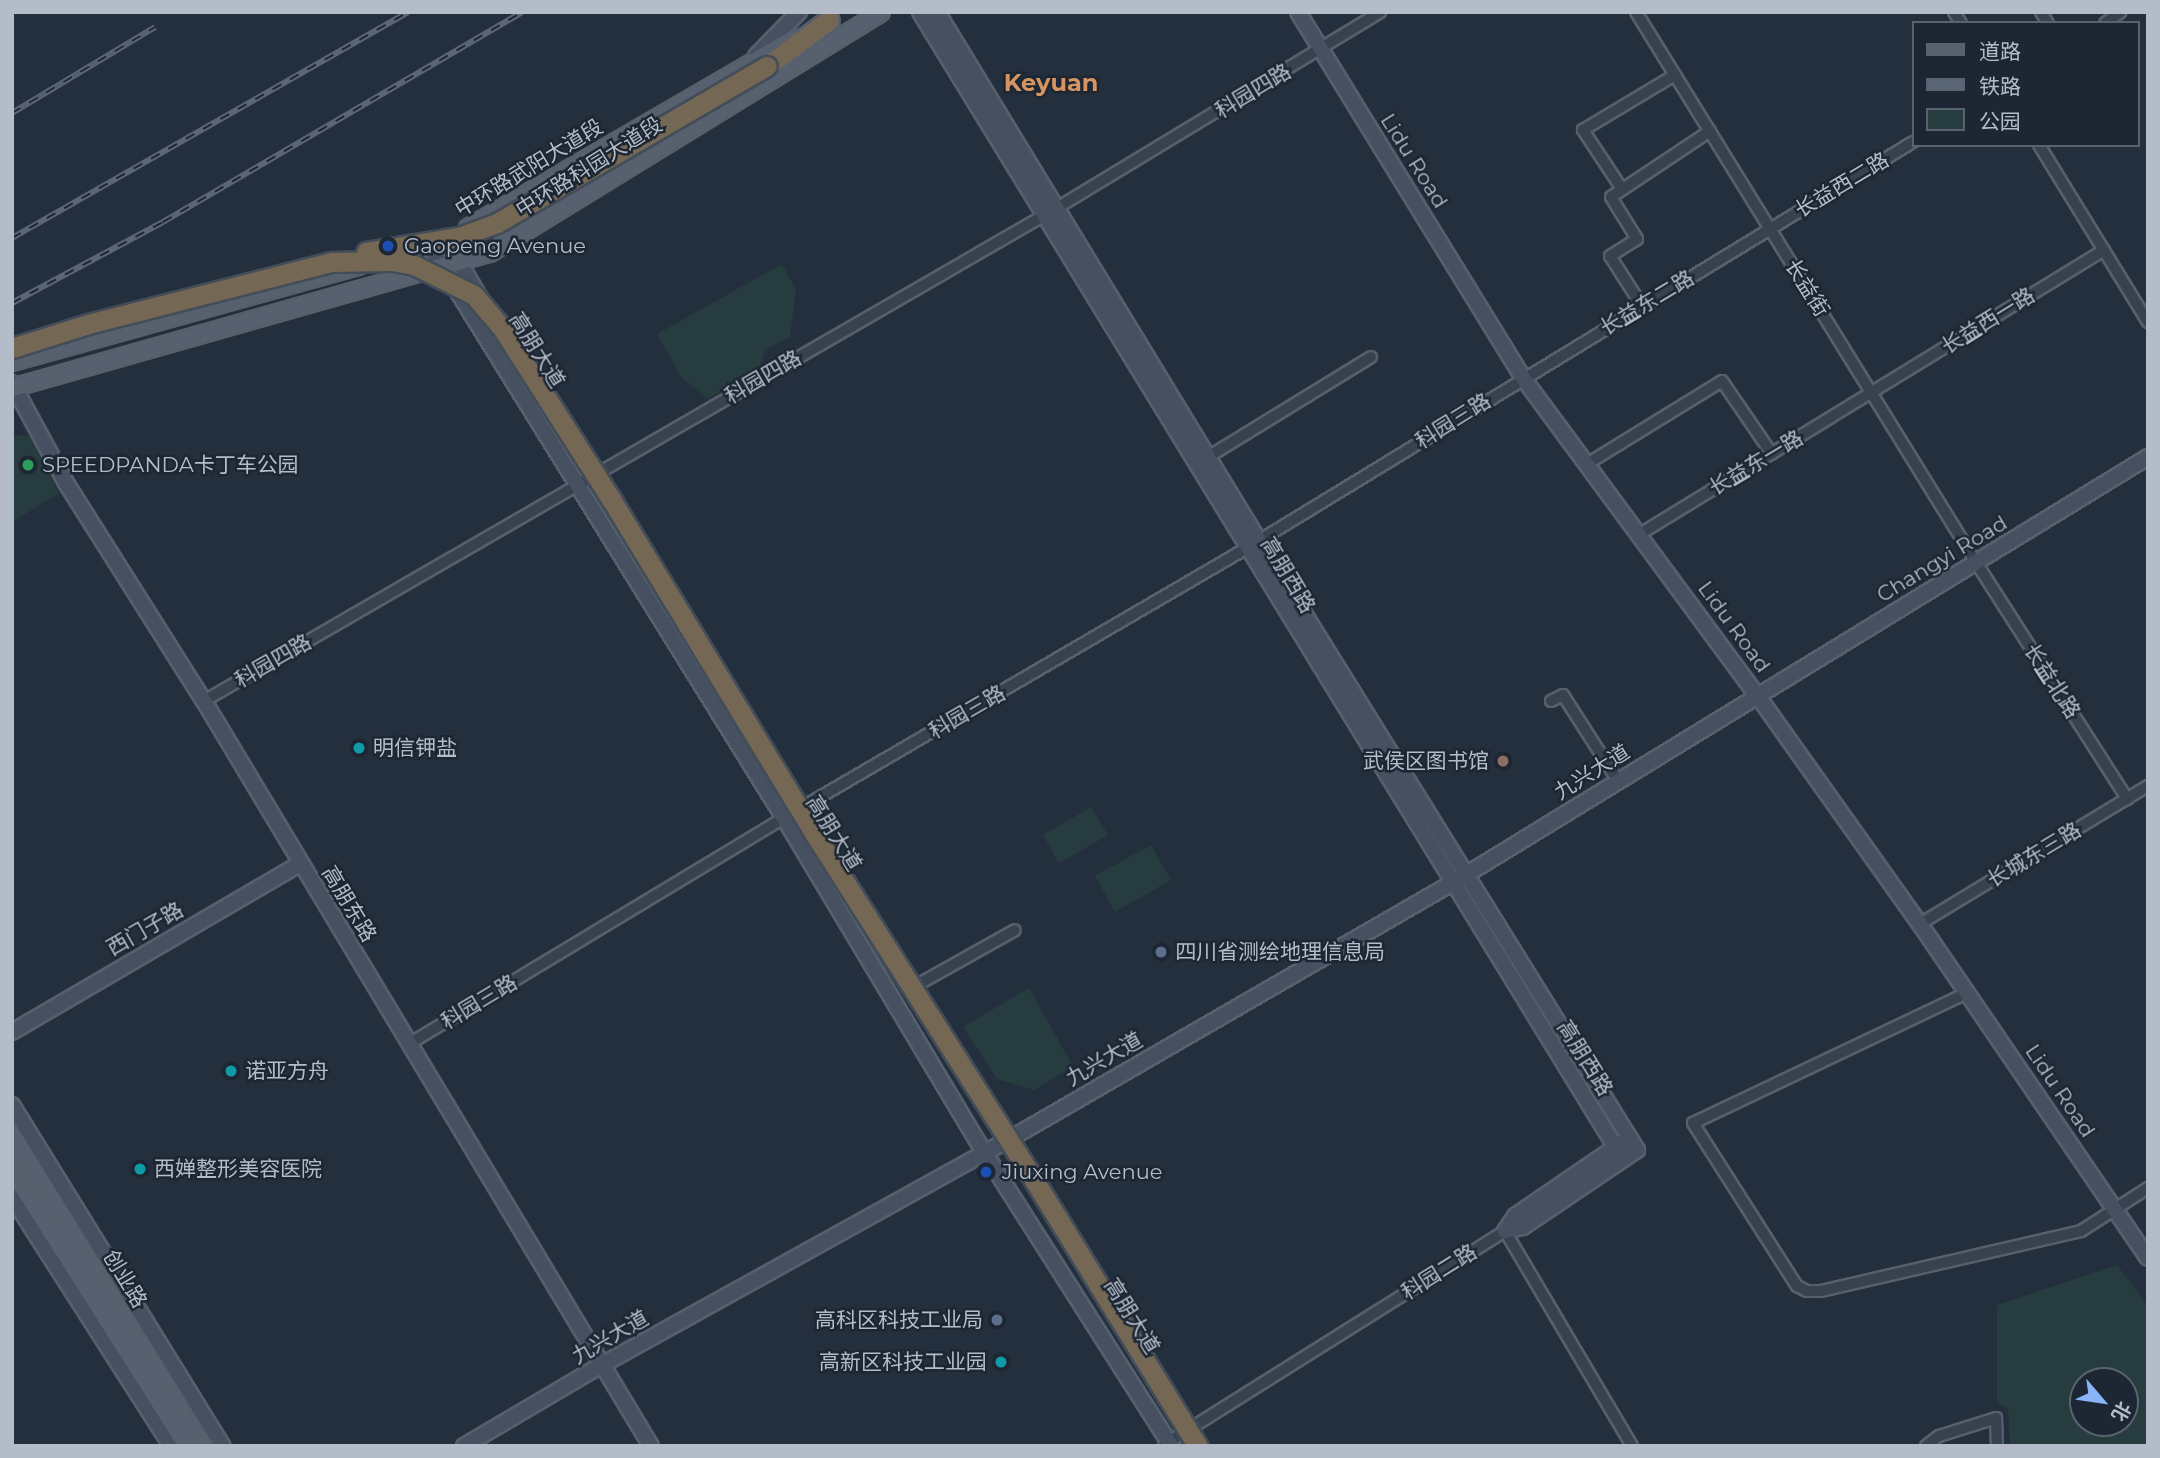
<!DOCTYPE html>
<html>
<head>
<meta charset="utf-8">
<style>
  body { margin:0 }
  #map { position:relative; width:2160px; height:1458px; overflow:hidden; background:#242f3e; font-family:Montserrat,"Noto Sans SC",sans-serif }
  div>[style] { position:absolute }
  .green>* { inset:0; background:#263c3f }
  .roads { filter:drop-shadow(2px 0 #565f6c) drop-shadow(-2px 0 #565f6c) drop-shadow(0 2px #565f6c) drop-shadow(0 -2px #565f6c) }
  .street>* { height:10px; margin:-5px; padding:0 5px; transform-origin:5px; border-radius:5px; background:#38414e }
  .secondary>* { height:14px; margin:-7px; padding:0 7px; transform-origin:7px; border-radius:7px; background:#465061 }
  .primary>* { height:16px; margin:-8px; padding:0 8px; transform-origin:8px; border-radius:8px; background:#56606e }
  .highway>* { height:19px; margin:-9.5px; padding:0 9.5px; transform-origin:9.5px; border-radius:9.5px; background:#746855 }
  .rail>* { height:6px; margin-top:-3px; transform-origin:0; background:repeating-linear-gradient(90deg,#1d2633 0 10px,#5a6575 0 20px); box-sizing:border-box; border-block:2px solid #5a6575 }
  .bridges { filter:drop-shadow(2px 0 #434c59) drop-shadow(-2px 0 #434c59) drop-shadow(0 2px #434c59) drop-shadow(0 -2px #434c59) }
  .highway-bridge>* { height:19px; margin:-9.5px; padding:0 9.5px; transform-origin:9.5px; border-radius:9.5px; background:#746855 }
  .dots>* { width:19px; height:19px; translate:-50% -50%; box-sizing:border-box; border:4px solid #1d2633; border-radius:50% }
  span { translate:-50% -50%; white-space:nowrap; text-align:center; line-height:1.15; -webkit-text-stroke:5px #1d2633; paint-order:stroke }
  .street-label { font-size:21px; color:#b4bcc9 }
  .poi-label { font-size:21px; color:#b4bcc9 }
  .left { translate:0 -50%; text-align:left }
  .right { translate:-100% -50%; text-align:right }
  .quarter-label { font-size:24px; color:#d59563; font-weight:700 }
  .frame { position:absolute; inset:0; border:14px solid #b4bcc9; pointer-events:none }
  .legend { position:absolute; left:1912px; top:21px; width:228px; height:126px; box-sizing:border-box; background:#1d2633; border:2px solid #59626f; margin:0; padding:9px 12px; list-style:none; font-size:21px; color:#b4bcc9 }
  .legend li { display:flex; align-items:center; gap:14px; height:35px }
  .legend b { width:35px; border:2px solid #59626f }
  .north { position:absolute; left:2069px; top:1367px; width:70px; height:70px; box-sizing:border-box; background:#1d2633; border:2px solid #59626f; border-radius:50%; rotate:119deg; font-size:19px; font-weight:700; line-height:28px; text-align:center; color:#b4bcc9 }
  .north::after { content:''; display:block; margin:auto; width:24px; height:32px; background:#8ab4f8; clip-path:polygon(50% 0,100% 100%,50% 72%,0 100%) }
</style>
</head>
<body>
<div id="map">
  <div class="green">
    <div style="clip-path:polygon(782px 264px,796px 289px,790px 337px,765px 350px,760px 367px,708px 399px,681px 377px,657px 334px)"></div>
    <div style="clip-path:polygon(12px 434px,30px 437px,59px 493px,12px 522px)"></div>
    <div style="clip-path:polygon(1091px 807px,1108px 835px,1059px 863px,1043px 835px)"></div>
    <div style="clip-path:polygon(1151px 845px,1171px 880px,1115px 912px,1095px 876px)"></div>
    <div style="clip-path:polygon(1029px 988px,1073px 1066px,1034px 1090px,997px 1079px,963px 1027px)"></div>
    <div style="clip-path:polygon(evenodd,2117px 1265px,2148px 1306px,2148px 1446px,2010px 1446px,2008px 1409px,1997px 1402px,1997px 1305px,2117px 1265px,2125px 1381px,2125px 1423px,2083px 1423px,2083px 1381px,2125px 1381px)"></div>
  </div>
  <div class="roads">
    <div class="street">
      <div style="left:1636px;top:12px;width:649px;rotate:58.29deg"></div>
      <div style="left:1977px;top:564px;width:279px;rotate:57.4deg"></div>
      <div style="left:1954px;top:12px;width:13px;rotate:58deg"></div>
      <div style="left:2041px;top:12px;width:13px;rotate:58deg"></div>
      <div style="left:2105px;top:23px;width:19px;rotate:-35deg"></div>
      <div style="left:2039px;top:145px;width:208px;rotate:58.4deg"></div>
      <div style="left:1622px;top:189px;width:71px;rotate:-123.5deg"></div>
      <div style="left:1583px;top:130px;width:107px;rotate:-30.9deg"></div>
      <div style="left:1642px;top:306px;width:59px;rotate:-122.6deg"></div>
      <div style="left:1610px;top:256px;width:32px;rotate:-32deg"></div>
      <div style="left:1637px;top:239px;width:49px;rotate:-121.8deg"></div>
      <div style="left:1611px;top:197px;width:119px;rotate:-33.7deg"></div>
      <div style="left:1208px;top:457px;width:191px;rotate:-31.5deg"></div>
      <div style="left:1587px;top:464px;width:158px;rotate:-31.6deg"></div>
      <div style="left:1722px;top:381px;width:88px;rotate:55.6deg"></div>
      <div style="left:1640px;top:534px;width:544px;rotate:-31.47deg"></div>
      <div style="left:204px;top:701px;width:985px;rotate:-30.03deg"></div>
      <div style="left:1057px;top:208px;width:378px;rotate:-31.2deg"></div>
      <div style="left:1551px;top:701px;width:13px;rotate:-27deg"></div>
      <div style="left:1563px;top:695px;width:102px;rotate:57.4deg"></div>
      <div style="left:1920px;top:924px;width:267px;rotate:-31.2deg"></div>
      <div style="left:910px;top:989px;width:120px;rotate:-29.3deg"></div>
      <div style="left:1967px;top:993px;width:303px;rotate:154.6deg"></div>
      <div style="left:1693px;top:1123px;width:193px;rotate:57.5deg"></div>
      <div style="left:1797px;top:1286px;width:11px;rotate:27deg"></div>
      <div style="left:1807px;top:1291px;width:14px"></div>
      <div style="left:1821px;top:1291px;width:267px;rotate:-13deg"></div>
      <div style="left:2081px;top:1231px;width:80px;rotate:-32.7deg"></div>
      <div style="left:409px;top:1044px;width:452px;rotate:-31.1deg"></div>
      <div style="left:796px;top:811px;width:522px;rotate:-30.25deg"></div>
      <div style="left:1247px;top:548px;width:780px;rotate:-31.37deg"></div>
      <div style="left:1164px;top:1445px;width:403px;rotate:-32.1deg"></div>
      <div style="left:1505px;top:1231px;width:250px;rotate:59.4deg"></div>
      <div style="left:1926px;top:1446px;width:16px;rotate:-38deg"></div>
      <div style="left:1939px;top:1436px;width:60px;rotate:-17.5deg"></div>
      <div style="left:1996px;top:1418px;width:28px;rotate:88deg"></div>
    </div>
    <div class="secondary">
      <div style="left:920px;top:12px;width:1345px;rotate:58.5deg"></div>
      <div style="left:937px;top:12px;width:619px;rotate:58.67deg"></div>
      <div style="left:1259px;top:541px;width:717px;rotate:58.17deg"></div>
      <div style="left:1637px;top:1150px;width:138px;rotate:146deg"></div>
      <div style="left:1523px;top:1227px;width:18px;rotate:167deg"></div>
      <div style="left:1298px;top:12px;width:430px;rotate:58.4deg"></div>
      <div style="left:1523px;top:378px;width:394px;rotate:53.6deg"></div>
      <div style="left:1757px;top:695px;width:281px;rotate:54.6deg"></div>
      <div style="left:1920px;top:924px;width:404px;rotate:55.7deg"></div>
      <div style="left:756px;top:56px;width:62px;rotate:-45.7deg"></div>
      <div style="left:447px;top:241px;width:66px;rotate:59.9deg"></div>
      <div style="left:430px;top:247px;width:672px;rotate:58.2deg"></div>
      <div style="left:784px;top:818px;width:389px;rotate:59.1deg"></div>
      <div style="left:984px;top:1152px;width:348px;rotate:57.5deg"></div>
      <div style="left:12px;top:383px;width:114px;rotate:61.6deg"></div>
      <div style="left:66px;top:483px;width:258px;rotate:57.7deg"></div>
      <div style="left:204px;top:701px;width:869px;rotate:59.04deg"></div>
      <div style="left:12px;top:1032px;width:333px;rotate:-30.3deg"></div>
      <div style="left:12px;top:1105px;width:401px;rotate:58.3deg"></div>
      <div style="left:12px;top:1197px;width:295px;rotate:57.4deg"></div>
      <div style="left:1505px;top:1231px;width:18px;rotate:-56deg"></div>
      <div style="left:1515px;top:1216px;width:131px;rotate:-34.4deg"></div>
      <div style="left:464px;top:1446px;width:158px;rotate:-30.5deg"></div>
      <div style="left:600px;top:1366px;width:458px;rotate:-29deg"></div>
      <div style="left:1001px;top:1144px;width:529px;rotate:-30.05deg"></div>
      <div style="left:1459px;top:879px;width:808px;rotate:-31.49deg"></div>
    </div>
    <div class="primary">
      <div style="left:468px;top:228px;width:377px;rotate:-30.2deg"></div>
      <div style="left:12px;top:362px;width:360px;rotate:-15.5deg"></div>
      <div style="left:12px;top:388px;width:497px;rotate:-15.8deg"></div>
      <div style="left:490px;top:253px;width:459px;rotate:-31.6deg"></div>
      <div style="left:12px;top:1135px;width:364px;rotate:58.6deg"></div>
      <div style="left:12px;top:1170px;width:327px;rotate:57.6deg"></div>
    </div>
    <div class="highway">
      <div style="left:767px;top:66px;width:77px;rotate:-36.6deg"></div>
    </div>
  </div>
  <div class="rail">
    <div style="left:12px;top:113px;width:167px;rotate:-31deg"></div>
    <div style="left:12px;top:238px;width:456px;rotate:-29.7deg"></div>
    <div style="left:12px;top:303px;width:171px;rotate:-28.2deg"></div>
    <div style="left:163px;top:222px;width:416px;rotate:-30.3deg"></div>
  </div>
  <div class="bridges">
    <div class="highway-bridge">
      <div style="left:366px;top:252px;width:94px;rotate:-9.2deg"></div>
      <div style="left:459px;top:237px;width:40px;rotate:-20.2deg"></div>
      <div style="left:497px;top:223px;width:312px;rotate:-30.2deg"></div>
      <div style="left:12px;top:348px;width:80px;rotate:-17.5deg"></div>
      <div style="left:88px;top:324px;width:252px;rotate:-14.3deg"></div>
      <div style="left:332px;top:262px;width:60px;rotate:-1deg"></div>
      <div style="left:392px;top:261px;width:22px;rotate:10deg"></div>
      <div style="left:414px;top:265px;width:67px;rotate:26.6deg"></div>
      <div style="left:474px;top:295px;width:43px;rotate:49.7deg"></div>
      <div style="left:502px;top:328px;width:203px;rotate:57.5deg"></div>
      <div style="left:611px;top:499px;width:391px;rotate:58.7deg"></div>
      <div style="left:814px;top:833px;width:405px;rotate:57.6deg"></div>
      <div style="left:1031px;top:1175px;width:318px;rotate:58.4deg"></div>
    </div>
  </div>
  <div class="dots">
    <div style="left:388px;top:246px;background:#1a4fb4"></div>
    <div style="left:28px;top:465px;background:#2e9e5b"></div>
    <div style="left:359px;top:748px;background:#0f9aa8"></div>
    <div style="left:1503px;top:761px;background:#8d6e63"></div>
    <div style="left:1161px;top:952px;background:#5c6f8a"></div>
    <div style="left:231px;top:1071px;background:#0f9aa8"></div>
    <div style="left:140px;top:1169px;background:#0f9aa8"></div>
    <div style="left:986px;top:1172px;background:#1a4fb4"></div>
    <div style="left:997px;top:1320px;background:#5c6f8a"></div>
    <div style="left:1001px;top:1362px;background:#0f9aa8"></div>
  </div>
  <div class="street-label">
    <span style="left:1253px;top:91px;rotate:-31deg">科园四路</span>
    <span style="left:1414px;top:161px;rotate:58deg">Lidu Road</span>
    <span style="left:589px;top:167px;rotate:-32deg">中环路科园大道段</span>
    <span style="left:529px;top:168px;rotate:-31deg">中环路武阳大道段</span>
    <span style="left:1842px;top:185px;rotate:-31deg">长益西二路</span>
    <span style="left:1807px;top:288px;rotate:58deg">长益街</span>
    <span style="left:1647px;top:303px;rotate:-31deg">长益东二路</span>
    <span style="left:1988px;top:321px;rotate:-32deg">长益西一路</span>
    <span style="left:537px;top:350px;rotate:58deg">高朋大道</span>
    <span style="left:763px;top:377px;rotate:-30deg">科园四路</span>
    <span style="left:1453px;top:421px;rotate:-32deg">科园三路</span>
    <span style="left:1756px;top:463px;rotate:-31deg">长益东一路</span>
    <span style="left:1942px;top:559px;rotate:-31deg">Changyi Road</span>
    <span style="left:1288px;top:575px;rotate:59deg">高朋西路</span>
    <span style="left:1734px;top:627px;rotate:54deg">Lidu Road</span>
    <span style="left:273px;top:661px;rotate:-30deg">科园四路</span>
    <span style="left:2052px;top:681px;rotate:57deg">长益北路</span>
    <span style="left:967px;top:712px;rotate:-30deg">科园三路</span>
    <span style="left:1592px;top:772px;rotate:-32deg">九兴大道</span>
    <span style="left:834px;top:833px;rotate:58deg">高朋大道</span>
    <span style="left:2034px;top:855px;rotate:-31deg">长城东三路</span>
    <span style="left:349px;top:904px;rotate:59deg">高朋东路</span>
    <span style="left:145px;top:929px;rotate:-30deg">西门子路</span>
    <span style="left:479px;top:1002px;rotate:-31deg">科园三路</span>
    <span style="left:1585px;top:1058px;rotate:58deg">高朋西路</span>
    <span style="left:1104px;top:1059px;rotate:-30deg">九兴大道</span>
    <span style="left:2060px;top:1091px;rotate:56deg">Lidu Road</span>
    <span style="left:1439px;top:1272px;rotate:-32deg">科园二路</span>
    <span style="left:125px;top:1279px;rotate:59deg">创业路</span>
    <span style="left:1132px;top:1316px;rotate:58deg">高朋大道</span>
    <span style="left:610px;top:1337px;rotate:-30deg">九兴大道</span>
  </div>
  <div class="poi-label">
    <span class="left" style="left:404px;top:246px">Gaopeng Avenue</span>
    <span class="left" style="left:42px;top:465px">SPEEDPANDA卡丁车公园</span>
    <span class="left" style="left:373px;top:748px">明信钾盐</span>
    <span class="right" style="left:1489px;top:761px">武侯区图书馆</span>
    <span class="left" style="left:1175px;top:952px">四川省测绘地理信息局</span>
    <span class="left" style="left:245px;top:1071px">诺亚方舟</span>
    <span class="left" style="left:154px;top:1169px">西婵整形美容医院</span>
    <span class="left" style="left:1002px;top:1172px">Jiuxing Avenue</span>
    <span class="right" style="left:983px;top:1320px">高科区科技工业局</span>
    <span class="right" style="left:987px;top:1362px">高新区科技工业园</span>
  </div>
  <div class="quarter-label">
    <span style="left:1051px;top:83px">Keyuan</span>
  </div>
  <div class="frame"></div>
  <ul class="legend">
  <li><b style="height:9px;background:#56606e"></b>道路</li>
  <li><b style="height:9px;background:#5a6575"></b>铁路</li>
  <li><b style="height:19px;background:#263c3f"></b>公园</li>
  </ul>
  <div class="north">北</div>
</div>
</body>
</html>
